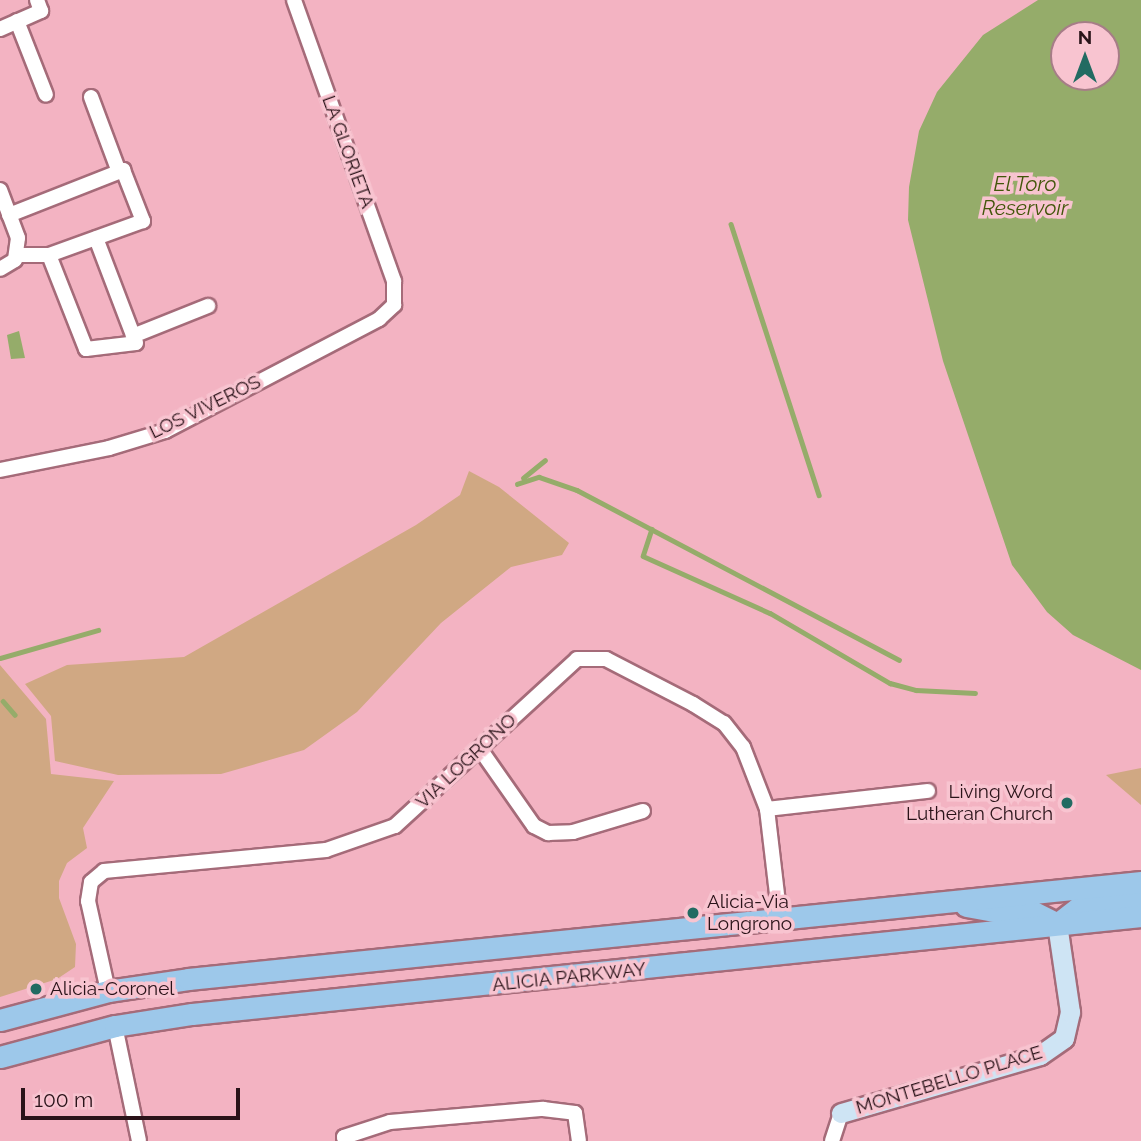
<!DOCTYPE html>
<html>
<head>
<meta charset="utf-8">
<style>
  body { margin:0 }
  #map { position:relative; width:1141px; height:1141px; overflow:hidden; background:#f3b3c2; font-family:Raleway,sans-serif }
  div>[style] { position:absolute }
  .green>* { inset:0; background:#d0a883 }
  .water>* { inset:0; background:#95ac6a }
  .stream>* { height:4.5px; margin:-2.25px; padding:0 2.25px; transform-origin:2.25px; border-radius:2.25px; background:#95ac6a }
  .roads { filter:drop-shadow(2px 0 #a56b79) drop-shadow(-2px 0 #a56b79) drop-shadow(0 2px #a56b79) drop-shadow(0 -2px #a56b79) }
  .street>* { height:14px; margin:-7px; padding:0 7px; transform-origin:7px; border-radius:7px; background:#fff }
  .secondary>* { height:19px; margin:-9.5px; padding:0 9.5px; transform-origin:9.5px; border-radius:9.5px; background:#cee4f4 }
  .primary>* { height:21px; margin:-10.5px; padding:0 10.5px; transform-origin:10.5px; border-radius:10.5px; background:#9dc8ea }
  .dots>* { width:19px; height:19px; translate:-50% -50%; box-sizing:border-box; border:4px solid #f8c4d0; border-radius:50% }
  span { translate:-50% -50%; white-space:nowrap; text-align:center; line-height:1.15; -webkit-text-stroke:7px #f8c4d0; paint-order:stroke }
  .street-label { font-size:19px; color:#2a1319 }
  .poi-label { font-size:19px; color:#2a1319 }
  .right { translate:-100% -50%; text-align:right }
  .left { translate:0 -50%; text-align:left }
  .water-label { font-size:21px; color:#42560a; font-style:italic }
  .north { position:absolute; left:1050px; top:21px; width:70px; height:70px; box-sizing:border-box; background:#f8c4d0; border:2px solid #a67d87; border-radius:50%; rotate:0deg; font-size:19px; font-weight:700; line-height:28px; text-align:center; color:#2a1319 }
  .north::after { content:''; display:block; margin:auto; width:24px; height:32px; background:#226b62; clip-path:polygon(50% 0,100% 100%,50% 72%,0 100%) }
  .scale { position:absolute; left:21px; top:1088px; width:219px; height:32px; box-sizing:border-box; border:4px solid #2a1319; border-top:0; padding-left:9px; font-size:21px; line-height:24px; white-space:nowrap; color:#2a1319; -webkit-text-stroke:5px #f8c4d0; paint-order:stroke }
</style>
</head>
<body>
<div id="map">
  <div class="green">
    <div style="clip-path:polygon(469px 471px,499px 487px,569px 543px,562px 555px,511px 567px,441px 623px,357px 712px,304px 750px,221px 774px,118px 775px,55px 761px,51px 716px,25px 684px,67px 665px,184px 657px,416px 525px,460px 495px)"></div>
    <div style="clip-path:polygon(0 665px,46px 719px,51px 774px,114px 781px,83px 828px,87px 848px,67px 863px,59px 881px,59px 898px,76px 944px,75px 967px,57px 979px,0 997px)"></div>
    <div style="clip-path:polygon(1141px 768px,1141px 805px,1106px 775px)"></div>
  </div>
  <div class="water">
    <div style="clip-path:polygon(evenodd,1141px 0,1141px 670px,1073px 635px,1047px 612px,1012px 565px,943px 361px,908px 220px,909px 187px,919px 131px,937px 92px,983px 35px,1038px 0,1141px 0,1106px 35px,1106px 77px,1064px 77px,1064px 35px,1106px 35px)"></div>
    <div style="clip-path:polygon(19px 331px,25px 358px,11px 359px,7px 335px)"></div>
  </div>
  <div class="stream">
    <div style="left:731px;top:224px;width:285px;rotate:72deg"></div>
    <div style="left:523px;top:478px;width:28px;rotate:-39deg"></div>
    <div style="left:517px;top:484px;width:23px;rotate:-18deg"></div>
    <div style="left:539px;top:477px;width:40px;rotate:18.9deg"></div>
    <div style="left:577px;top:490px;width:364px;rotate:27.8deg"></div>
    <div style="left:652px;top:529px;width:28px;rotate:108deg"></div>
    <div style="left:643px;top:556px;width:139px;rotate:24.2deg"></div>
    <div style="left:770px;top:613px;width:139px;rotate:30.3deg"></div>
    <div style="left:890px;top:683px;width:27px;rotate:15deg"></div>
    <div style="left:916px;top:690px;width:59px;rotate:2.9deg"></div>
    <div style="left:0;top:658px;width:102px;rotate:-15.9deg"></div>
    <div style="left:3px;top:701px;width:18px;rotate:49deg"></div>
  </div>
  <div class="roads">
    <div class="street">
      <div style="left:17px;top:21px;width:79px;rotate:68.6deg"></div>
      <div style="left:0;top:29px;width:45px;rotate:-23.7deg"></div>
      <div style="left:41px;top:11px;width:12px;rotate:-110deg"></div>
      <div style="left:91px;top:97px;width:80px;rotate:69.5deg"></div>
      <div style="left:0;top:190px;width:51px;rotate:69.4deg"></div>
      <div style="left:18px;top:238px;width:22px;rotate:98deg"></div>
      <div style="left:15px;top:260px;width:17px;rotate:149deg"></div>
      <div style="left:9px;top:215px;width:123px;rotate:-21.5deg"></div>
      <div style="left:123px;top:170px;width:55px;rotate:68.6deg"></div>
      <div style="left:143px;top:221px;width:100px;rotate:160.1deg"></div>
      <div style="left:49px;top:255px;width:33px;rotate:180deg"></div>
      <div style="left:49px;top:255px;width:101px;rotate:68.5deg"></div>
      <div style="left:86px;top:349px;width:50px;rotate:-6.8deg"></div>
      <div style="left:136px;top:343px;width:112px;rotate:-110.9deg"></div>
      <div style="left:133px;top:336px;width:81px;rotate:-21.8deg"></div>
      <div style="left:0;top:470px;width:111px;rotate:-11.4deg"></div>
      <div style="left:109px;top:448px;width:59px;rotate:-16.9deg"></div>
      <div style="left:165px;top:431px;width:242px;rotate:-27.6deg"></div>
      <div style="left:379px;top:319px;width:21px;rotate:-43deg"></div>
      <div style="left:394px;top:305px;width:24px;rotate:-90deg"></div>
      <div style="left:394px;top:281px;width:298px;rotate:-109.6deg"></div>
      <div style="left:480px;top:749px;width:94px;rotate:55deg"></div>
      <div style="left:534px;top:826px;width:16px;rotate:27deg"></div>
      <div style="left:548px;top:833px;width:25px;rotate:-2deg"></div>
      <div style="left:573px;top:832px;width:73px;rotate:-16.7deg"></div>
      <div style="left:767px;top:809px;width:162px;rotate:-6.4deg"></div>
      <div style="left:108px;top:991px;width:92px;rotate:-102.5deg"></div>
      <div style="left:88px;top:901px;width:19px;rotate:-81deg"></div>
      <div style="left:91px;top:882px;width:17px;rotate:-40deg"></div>
      <div style="left:104px;top:871px;width:223px;rotate:-5.4deg"></div>
      <div style="left:326px;top:850px;width:73px;rotate:-19.2deg"></div>
      <div style="left:395px;top:826px;width:247px;rotate:-42.5deg"></div>
      <div style="left:577px;top:659px;width:29px"></div>
      <div style="left:606px;top:659px;width:98px;rotate:27.3deg"></div>
      <div style="left:693px;top:704px;width:36px;rotate:32deg"></div>
      <div style="left:724px;top:723px;width:31px;rotate:52deg"></div>
      <div style="left:743px;top:747px;width:66px;rotate:68.8deg"></div>
      <div style="left:767px;top:809px;width:111px;rotate:83.3deg"></div>
      <div style="left:115px;top:1026px;width:117px;rotate:78.2deg"></div>
      <div style="left:345px;top:1141px;width:4px;rotate:-104deg"></div>
      <div style="left:344px;top:1137px;width:48px;rotate:-18.1deg"></div>
      <div style="left:390px;top:1122px;width:154px;rotate:-4.9deg"></div>
      <div style="left:543px;top:1109px;width:32px;rotate:7deg"></div>
      <div style="left:575px;top:1113px;width:28px;rotate:82deg"></div>
      <div style="left:832px;top:1141px;width:29px;rotate:-72deg"></div>
    </div>
    <div class="secondary">
      <div style="left:841px;top:1113px;width:207px;rotate:-16.2deg"></div>
      <div style="left:1040px;top:1055px;width:29px;rotate:-35deg"></div>
      <div style="left:1064px;top:1038px;width:27px;rotate:-77deg"></div>
      <div style="left:1070px;top:1012px;width:89px;rotate:-98.4deg"></div>
    </div>
    <div class="primary">
      <div style="left:966px;top:906px;width:35px;rotate:10deg"></div>
      <div style="left:1000px;top:912px;width:32px;rotate:-2deg"></div>
      <div style="left:1032px;top:911px;width:28px;rotate:27deg"></div>
      <div style="left:1057px;top:924px;width:31px;rotate:-38deg"></div>
      <div style="left:1081px;top:905px;width:61px;rotate:-7.6deg"></div>
      <div style="left:0;top:1020px;width:112px;rotate:-15deg"></div>
      <div style="left:108px;top:991px;width:81px;rotate:-8.5deg"></div>
      <div style="left:188px;top:979px;width:958px;rotate:-5.81deg"></div>
      <div style="left:0;top:1057px;width:119px;rotate:-15.1deg"></div>
      <div style="left:115px;top:1026px;width:78px;rotate:-8.9deg"></div>
      <div style="left:192px;top:1014px;width:954px;rotate:-5.9deg"></div>
    </div>
  </div>
  <div class="dots">
    <div style="left:1067px;top:803px;background:#226b62"></div>
    <div style="left:693px;top:913px;background:#226b62"></div>
    <div style="left:36px;top:989px;background:#226b62"></div>
  </div>
  <div class="street-label">
    <span style="left:348px;top:152px;rotate:70deg">LA GLORIETA</span>
    <span style="left:205px;top:407px;rotate:-26deg">LOS VIVEROS</span>
    <span style="left:466px;top:761px;rotate:-43deg">VIA LOGRONO</span>
    <span style="left:569px;top:977px;rotate:-6deg">ALICIA PARKWAY</span>
    <span style="left:949px;top:1080px;rotate:-17deg">MONTEBELLO PLACE</span>
  </div>
  <div class="poi-label">
    <span class="right" style="left:1053px;top:803px">Living Word<br>Lutheran Church</span>
    <span class="left" style="left:707px;top:913px">Alicia-Via<br>Longrono</span>
    <span class="left" style="left:50px;top:989px">Alicia-Coronel</span>
  </div>
  <div class="water-label">
    <span style="left:1025px;top:196px">El Toro<br>Reservoir</span>
  </div>
  <div class="north">N</div>
  <div class="scale">100 m</div>
</div>
</body>
</html>
